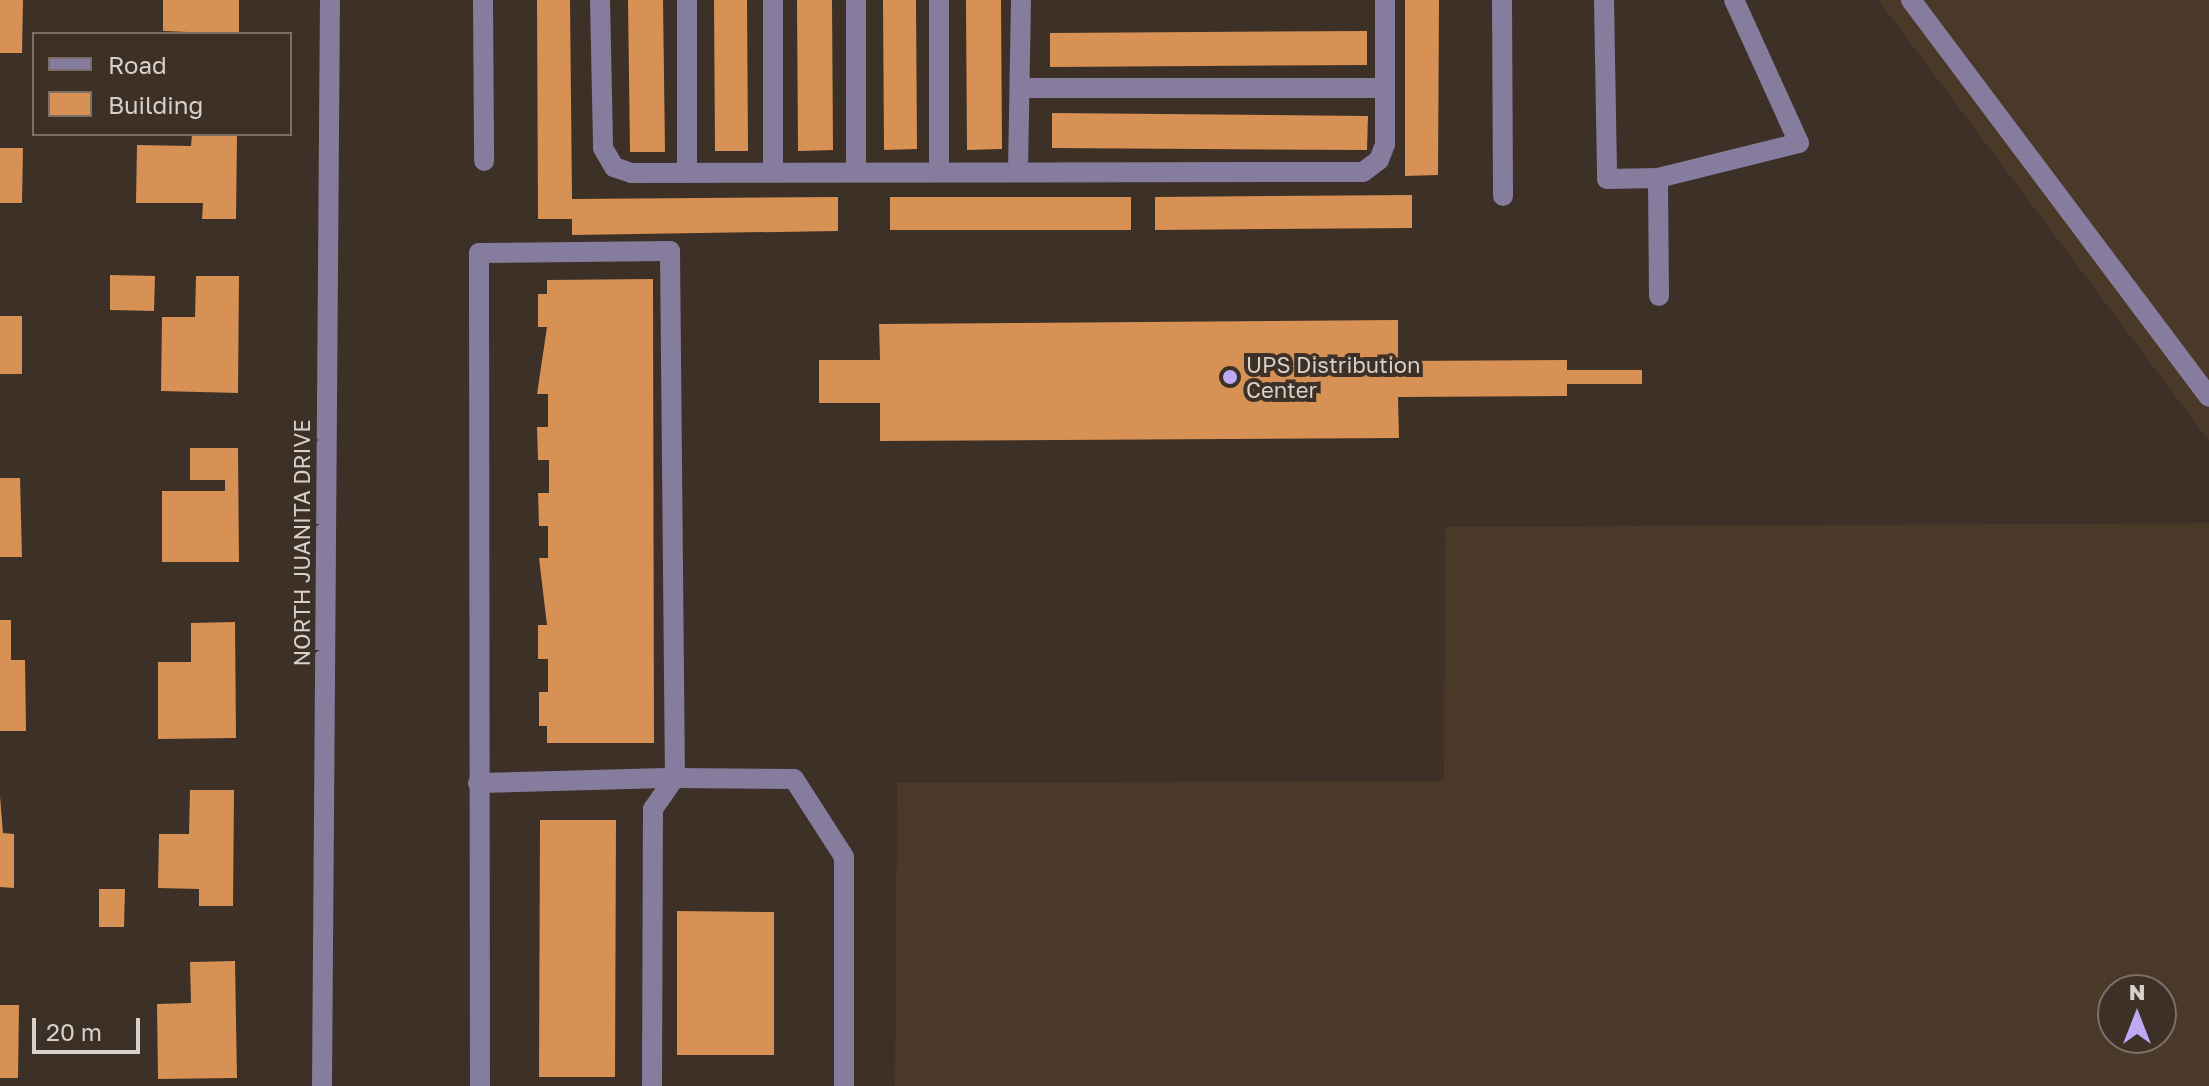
<!DOCTYPE html>
<html>
<head>
<meta charset="utf-8">
<style>
  body { margin:0 }
  #map { position:relative; width:2209px; height:1086px; overflow:hidden; background:#3d3026; font-family:"Golos Text",sans-serif }
  div>[style] { position:absolute }
  .built>* { inset:0; background:#4a3829 }
  .building>* { inset:0; background:#d79154 }
  .minor>* { height:20px; margin:-10px; padding:0 10px; transform-origin:10px; border-radius:10px; background:#857c9e }
  .dots>* { width:22px; height:22px; translate:-50% -50%; box-sizing:border-box; border:4px solid #3d3026; border-radius:50% }
  span { translate:-50% -50%; white-space:nowrap; text-align:center; line-height:1.15; -webkit-text-stroke:8px #3d3026; paint-order:stroke }
  .poi-label { font-size:22px; color:#d8d0c9 }
  .left { translate:0 -50%; text-align:left }
  .street-label { font-size:22px; color:#d8d0c9 }
  .legend { position:absolute; left:32px; top:32px; width:260px; height:104px; box-sizing:border-box; background:#3d3026; border:2px solid #7b7067; margin:0; padding:10px 14px; list-style:none; font-size:24px; color:#d8d0c9 }
  .legend li { display:flex; align-items:center; gap:16px; height:40px }
  .legend b { width:40px; border:2px solid #7b7067 }
  .north { position:absolute; left:2097px; top:974px; width:80px; height:80px; box-sizing:border-box; background:#3d3026; border:2px solid #7b7067; border-radius:50%; rotate:0deg; font-size:22px; font-weight:700; line-height:32px; text-align:center; color:#d8d0c9 }
  .north::after { content:''; display:block; margin:auto; width:28px; height:36px; background:#bea9f5; clip-path:polygon(50% 0,100% 100%,50% 72%,0 100%) }
  .scale { position:absolute; left:32px; top:1018px; width:108px; height:36px; box-sizing:border-box; border:4px solid #d8d0c9; border-top:0; padding-left:10px; font-size:24px; line-height:28px; white-space:nowrap; color:#d8d0c9; -webkit-text-stroke:6px #3d3026; paint-order:stroke }
</style>
</head>
<body>
<div id="map">
  <div class="built">
    <div style="clip-path:polygon(1878px 0,2209px 0,2209px 441px)"></div>
    <div style="clip-path:polygon(evenodd,2209px 523px,2209px 1086px,895px 1086px,897px 783px,1444px 781px,1445px 527px,2209px 523px,2161px 990px,2161px 1038px,2113px 1038px,2113px 990px,2161px 990px)"></div>
  </div>
  <div class="building">
    <div style="clip-path:polygon(0 0,23px 0,22px 53px,0 53px)"></div>
    <div style="clip-path:polygon(163px 0,239px 0,239px 34px,163px 31px)"></div>
    <div style="clip-path:polygon(537px 0,570px 0,572px 199px,838px 197px,838px 231px,572px 235px,572px 219px,538px 219px)"></div>
    <div style="clip-path:polygon(628px 0,663px 0,665px 152px,630px 152px)"></div>
    <div style="clip-path:polygon(714px 0,747px 0,748px 151px,715px 151px)"></div>
    <div style="clip-path:polygon(797px 0,832px 0,833px 150px,798px 151px)"></div>
    <div style="clip-path:polygon(883px 0,916px 0,917px 149px,884px 150px)"></div>
    <div style="clip-path:polygon(966px 0,1001px 0,1002px 149px,967px 150px)"></div>
    <div style="clip-path:polygon(1405px 0,1439px 0,1438px 175px,1405px 176px)"></div>
    <div style="clip-path:polygon(1367px 31px,1367px 65px,1050px 67px,1050px 33px)"></div>
    <div style="clip-path:polygon(1052px 113px,1368px 116px,1367px 150px,1052px 148px)"></div>
    <div style="clip-path:polygon(192px 134px,237px 134px,236px 219px,202px 219px,203px 203px,136px 203px,137px 145px,191px 146px)"></div>
    <div style="clip-path:polygon(0 148px,23px 148px,22px 203px,0 203px)"></div>
    <div style="clip-path:polygon(1412px 195px,1412px 228px,1155px 230px,1155px 197px)"></div>
    <div style="clip-path:polygon(890px 197px,1131px 197px,1131px 230px,890px 230px)"></div>
    <div style="clip-path:polygon(110px 275px,155px 276px,154px 311px,110px 310px)"></div>
    <div style="clip-path:polygon(196px 276px,239px 276px,238px 393px,161px 391px,162px 317px,195px 317px)"></div>
    <div style="clip-path:polygon(653px 279px,654px 743px,547px 743px,547px 726px,539px 726px,539px 692px,548px 692px,548px 659px,538px 659px,538px 625px,547px 625px,539px 558px,548px 558px,548px 526px,539px 526px,538px 493px,549px 493px,549px 460px,538px 460px,537px 427px,548px 427px,548px 394px,537px 394px,547px 327px,538px 327px,538px 294px,547px 294px,547px 280px)"></div>
    <div style="clip-path:polygon(0 316px,22px 316px,22px 374px,0 374px)"></div>
    <div style="clip-path:polygon(1398px 320px,1398px 361px,1567px 360px,1567px 370px,1642px 370px,1642px 384px,1567px 384px,1567px 396px,1398px 397px,1399px 438px,880px 441px,880px 403px,819px 403px,819px 360px,880px 360px,879px 324px)"></div>
    <div style="clip-path:polygon(190px 448px,238px 448px,239px 562px,162px 562px,162px 491px,225px 491px,225px 480px,190px 480px)"></div>
    <div style="clip-path:polygon(0 478px,20px 478px,22px 557px,0 557px)"></div>
    <div style="clip-path:polygon(0 620px,11px 620px,11px 660px,25px 660px,26px 731px,0 731px)"></div>
    <div style="clip-path:polygon(235px 622px,236px 738px,158px 739px,158px 662px,191px 662px,191px 623px)"></div>
    <div style="clip-path:polygon(190px 790px,234px 790px,233px 906px,199px 906px,199px 889px,158px 888px,159px 834px,189px 834px)"></div>
    <div style="clip-path:polygon(0 796px,3px 833px,14px 834px,14px 888px,0 887px)"></div>
    <div style="clip-path:polygon(540px 820px,616px 820px,615px 1077px,539px 1077px)"></div>
    <div style="clip-path:polygon(99px 889px,125px 889px,124px 927px,99px 927px)"></div>
    <div style="clip-path:polygon(677px 911px,774px 912px,774px 1055px,677px 1055px)"></div>
    <div style="clip-path:polygon(235px 961px,237px 1078px,158px 1079px,157px 1004px,191px 1003px,190px 962px)"></div>
    <div style="clip-path:polygon(0 1005px,19px 1005px,18px 1078px,0 1078px)"></div>
  </div>
  <div class="minor">
    <div style="left:483px;top:0;width:161px;rotate:89.6deg"></div>
    <div style="left:600px;top:0;width:148px;rotate:88.8deg"></div>
    <div style="left:603px;top:148px;width:22px;rotate:60deg"></div>
    <div style="left:614px;top:167px;width:18px;rotate:19deg"></div>
    <div style="left:631px;top:173px;width:732px;rotate:-0.08deg"></div>
    <div style="left:1363px;top:172px;width:20px;rotate:-37deg"></div>
    <div style="left:1379px;top:160px;width:17px;rotate:-69deg"></div>
    <div style="left:1385px;top:144px;width:144px;rotate:-90deg"></div>
    <div style="left:687px;top:0;width:172px;rotate:90deg"></div>
    <div style="left:773px;top:0;width:172px;rotate:90deg"></div>
    <div style="left:856px;top:0;width:170px;rotate:90deg"></div>
    <div style="left:939px;top:0;width:170px;rotate:90deg"></div>
    <div style="left:1502px;top:0;width:196px;rotate:89.7deg"></div>
    <div style="left:1604px;top:0;width:179px;rotate:89deg"></div>
    <div style="left:1607px;top:179px;width:51px;rotate:-1.1deg"></div>
    <div style="left:1911px;top:0;width:496px;rotate:53.1deg"></div>
    <div style="left:1020px;top:88px;width:365px"></div>
    <div style="left:1018px;top:171px;width:171px;rotate:-89deg"></div>
    <div style="left:1659px;top:296px;width:118px;rotate:-90.5deg"></div>
    <div style="left:1658px;top:178px;width:145px;rotate:-13.9deg"></div>
    <div style="left:1799px;top:143px;width:157px;rotate:-114.4deg"></div>
    <div style="left:478px;top:783px;width:197px;rotate:-1.5deg"></div>
    <div style="left:322px;top:1086px;width:1086px;rotate:-89.58deg"></div>
    <div style="left:480px;top:1086px;width:833px;rotate:-90.07deg"></div>
    <div style="left:479px;top:253px;width:191px;rotate:-0.6deg"></div>
    <div style="left:670px;top:251px;width:527px;rotate:89.46deg"></div>
    <div style="left:675px;top:778px;width:119px;rotate:0.5deg"></div>
    <div style="left:794px;top:779px;width:93px;rotate:57.3deg"></div>
    <div style="left:844px;top:857px;width:229px;rotate:90deg"></div>
    <div style="left:652px;top:1086px;width:277px;rotate:-89.8deg"></div>
    <div style="left:653px;top:809px;width:38px;rotate:-55deg"></div>
  </div>
  <div class="dots">
    <div style="left:1230px;top:377px;background:#bea9f5"></div>
  </div>
  <div class="poi-label">
    <span class="left" style="left:1246px;top:377px">UPS Distribution<br>Center</span>
  </div>
  <div class="street-label">
    <span style="left:302px;top:543px;rotate:-90deg">NORTH JUANITA DRIVE</span>
  </div>
  <ul class="legend">
  <li><b style="height:10px;background:#857c9e"></b>Road</li>
  <li><b style="height:22px;background:#d79154"></b>Building</li>
  </ul>
  <div class="north">N</div>
  <div class="scale">20 m</div>
</div>
</body>
</html>
